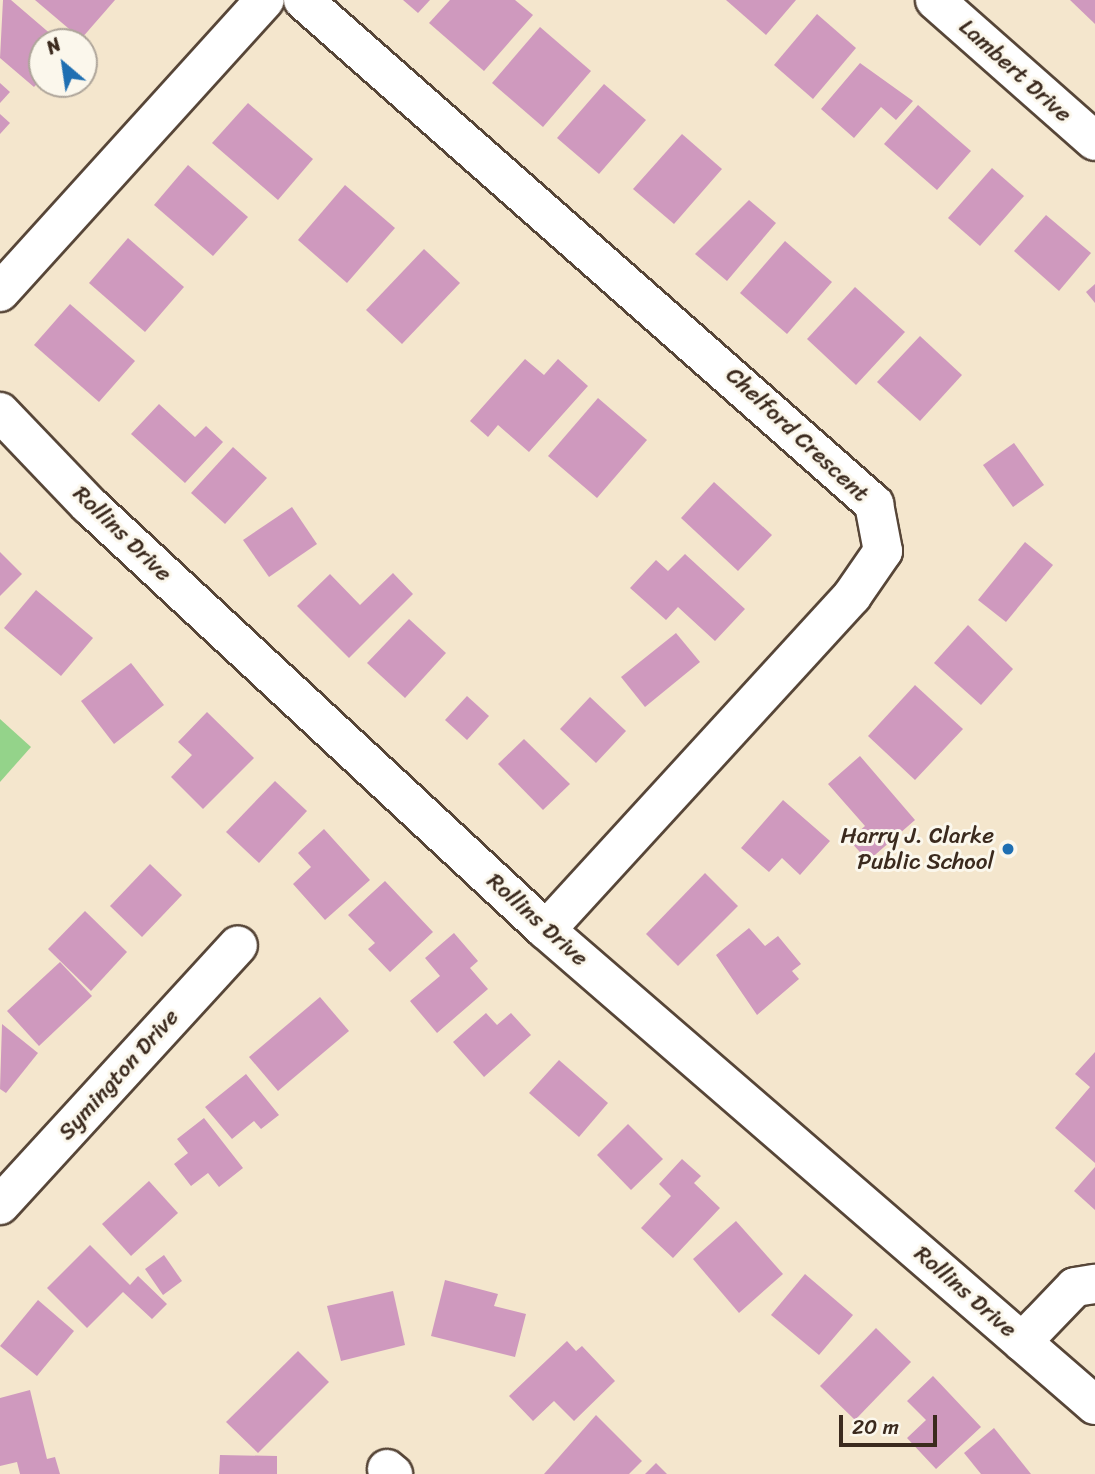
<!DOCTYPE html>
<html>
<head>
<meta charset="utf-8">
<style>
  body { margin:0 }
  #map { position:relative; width:1095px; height:1474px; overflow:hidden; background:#f4e6cd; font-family:Sriracha,sans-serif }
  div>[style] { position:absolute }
  .green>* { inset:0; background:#94d38a }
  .building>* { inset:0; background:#cf99be }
  .roads { filter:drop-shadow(2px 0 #574638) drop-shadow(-2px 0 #574638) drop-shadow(0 2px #574638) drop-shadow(0 -2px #574638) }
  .minor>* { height:38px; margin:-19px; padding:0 19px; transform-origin:19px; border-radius:19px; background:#fff }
  .dots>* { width:19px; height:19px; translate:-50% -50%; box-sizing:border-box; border:4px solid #fbf7ec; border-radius:50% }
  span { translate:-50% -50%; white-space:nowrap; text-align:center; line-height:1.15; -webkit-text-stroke:6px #fbf7ec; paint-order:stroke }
  .street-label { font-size:23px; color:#3b2a1e }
  .poi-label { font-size:23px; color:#3b2a1e }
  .right { translate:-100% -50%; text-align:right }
  .north { position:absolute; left:28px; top:28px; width:70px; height:70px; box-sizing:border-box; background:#fbf7ec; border:2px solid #aea59a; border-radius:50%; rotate:331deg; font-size:19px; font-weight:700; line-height:28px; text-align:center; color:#3b2a1e }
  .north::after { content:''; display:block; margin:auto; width:24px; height:32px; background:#1f6fb2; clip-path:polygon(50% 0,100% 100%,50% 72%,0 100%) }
  .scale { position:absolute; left:839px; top:1415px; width:98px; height:32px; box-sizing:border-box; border:4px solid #3b2a1e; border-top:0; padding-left:9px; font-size:21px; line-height:24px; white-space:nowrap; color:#3b2a1e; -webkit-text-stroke:5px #fbf7ec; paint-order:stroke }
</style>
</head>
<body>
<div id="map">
  <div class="green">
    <div style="clip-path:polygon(0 719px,31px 747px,0 782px)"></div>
  </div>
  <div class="building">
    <div style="clip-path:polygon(3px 0,11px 0,60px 42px,42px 42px,42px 78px,34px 87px,0 58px)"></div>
    <div style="clip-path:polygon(35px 0,115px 0,81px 39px)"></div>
    <div style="clip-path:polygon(403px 0,430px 0,418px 13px)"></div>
    <div style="clip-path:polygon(450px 0,515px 0,533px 15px,484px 71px,429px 23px)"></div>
    <div style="clip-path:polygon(726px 0,796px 0,766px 35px)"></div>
    <div style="clip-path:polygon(1070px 0,1095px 0,1095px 24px)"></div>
    <div style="clip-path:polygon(817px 14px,856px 48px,813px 99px,774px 65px)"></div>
    <div style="clip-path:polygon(540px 27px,591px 71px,543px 127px,492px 83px)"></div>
    <div style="clip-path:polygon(860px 63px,913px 101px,896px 120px,881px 107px,854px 138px,821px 109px)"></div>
    <div style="clip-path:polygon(0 83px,10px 92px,0 103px)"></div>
    <div style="clip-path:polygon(604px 84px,646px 120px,599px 174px,557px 138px)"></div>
    <div style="clip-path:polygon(248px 103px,313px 159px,278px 200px,212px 143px)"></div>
    <div style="clip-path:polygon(918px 105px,971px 151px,937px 190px,884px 144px)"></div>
    <div style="clip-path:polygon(0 114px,10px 123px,0 134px)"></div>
    <div style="clip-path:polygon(682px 134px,722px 169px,674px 224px,633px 189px)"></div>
    <div style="clip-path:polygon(188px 165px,248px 217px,213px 256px,154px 205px)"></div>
    <div style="clip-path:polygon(992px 168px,1024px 196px,980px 246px,948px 218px)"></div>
    <div style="clip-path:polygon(345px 185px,395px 228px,347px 283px,298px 240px)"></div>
    <div style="clip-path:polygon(749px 200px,776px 223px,727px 281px,695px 254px)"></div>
    <div style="clip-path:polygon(1046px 215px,1091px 253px,1059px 291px,1014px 251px)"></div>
    <div style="clip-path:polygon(128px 238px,184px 287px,145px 332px,89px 283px)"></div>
    <div style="clip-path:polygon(785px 241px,832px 282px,787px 334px,740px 293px)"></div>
    <div style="clip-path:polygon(424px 249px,460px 283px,402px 344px,366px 310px)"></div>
    <div style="clip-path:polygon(1095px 284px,1095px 303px,1086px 292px)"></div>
    <div style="clip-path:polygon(855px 287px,905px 332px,856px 385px,807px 339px)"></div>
    <div style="clip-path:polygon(70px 304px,135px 361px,99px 402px,34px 345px)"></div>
    <div style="clip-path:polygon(920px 336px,962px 375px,920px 421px,877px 382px)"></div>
    <div style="clip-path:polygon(525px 359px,544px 375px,558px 359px,588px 386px,529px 452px,498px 425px,488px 437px,470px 421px)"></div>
    <div style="clip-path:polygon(598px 398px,647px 440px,597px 498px,548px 456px)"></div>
    <div style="clip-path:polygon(159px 404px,195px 437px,206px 426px,223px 442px,185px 483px,131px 434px)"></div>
    <div style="clip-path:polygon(1014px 443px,1044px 485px,1013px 507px,983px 465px)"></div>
    <div style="clip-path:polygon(233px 447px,267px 478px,225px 524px,191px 493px)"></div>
    <div style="clip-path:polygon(714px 482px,772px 535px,738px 571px,681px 518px)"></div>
    <div style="clip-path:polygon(292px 507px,317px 544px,269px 577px,243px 540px)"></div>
    <div style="clip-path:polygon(1025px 542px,1053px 565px,1006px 622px,978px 600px)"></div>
    <div style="clip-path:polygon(0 552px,22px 574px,0 596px)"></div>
    <div style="clip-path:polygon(685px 554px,745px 609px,715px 641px,678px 607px,666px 620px,630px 588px,656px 560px,668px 571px)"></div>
    <div style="clip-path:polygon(393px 573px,413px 594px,349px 658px,297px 606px,330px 574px,360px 605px)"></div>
    <div style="clip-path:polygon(36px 590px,93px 638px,61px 676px,4px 628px)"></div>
    <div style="clip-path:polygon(409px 619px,446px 653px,405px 698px,367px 663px)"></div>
    <div style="clip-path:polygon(968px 625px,1013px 669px,981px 705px,934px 663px)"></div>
    <div style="clip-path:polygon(676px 633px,700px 662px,645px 707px,621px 677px)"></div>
    <div style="clip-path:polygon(131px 663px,164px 705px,114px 744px,81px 701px)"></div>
    <div style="clip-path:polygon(915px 685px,963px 729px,915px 780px,868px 736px)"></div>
    <div style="clip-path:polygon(467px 696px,489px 716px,467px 740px,445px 720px)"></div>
    <div style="clip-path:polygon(590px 697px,626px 731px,596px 763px,560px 729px)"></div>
    <div style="clip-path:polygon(207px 712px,254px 758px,203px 809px,171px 777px,192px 755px,178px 742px)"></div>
    <div style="clip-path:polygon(524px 739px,570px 784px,543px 810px,498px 764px)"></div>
    <div style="clip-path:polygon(860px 756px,915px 820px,868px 861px,849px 840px,865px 826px,828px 784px)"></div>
    <div style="clip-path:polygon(275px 781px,307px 811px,259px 863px,226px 832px)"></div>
    <div style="clip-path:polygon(783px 800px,830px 841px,800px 875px,782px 858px,769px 872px,741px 848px)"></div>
    <div style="clip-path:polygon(324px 829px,370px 880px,325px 920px,293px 884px,311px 867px,298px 853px)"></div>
    <div style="clip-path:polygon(150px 864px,182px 895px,142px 937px,110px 906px)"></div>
    <div style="clip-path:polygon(705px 873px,738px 906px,678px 966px,646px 934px)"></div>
    <div style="clip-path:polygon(385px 881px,433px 932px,390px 972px,368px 949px,375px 943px,348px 915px)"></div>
    <div style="clip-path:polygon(85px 911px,127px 952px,91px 991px,48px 949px)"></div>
    <div style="clip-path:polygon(749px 928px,765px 946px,778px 936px,801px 964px,792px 971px,799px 979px,757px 1015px,716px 955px)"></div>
    <div style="clip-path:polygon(454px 933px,478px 961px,470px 968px,488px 989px,437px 1033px,410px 1001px,440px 976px,425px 958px)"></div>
    <div style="clip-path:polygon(60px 962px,92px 996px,39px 1046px,7px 1011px)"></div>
    <div style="clip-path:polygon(320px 997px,349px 1031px,278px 1091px,249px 1057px)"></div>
    <div style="clip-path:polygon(486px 1013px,497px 1025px,511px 1013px,531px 1035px,484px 1077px,453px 1042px)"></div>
    <div style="clip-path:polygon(2px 1024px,38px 1053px,6px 1093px,0 1089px)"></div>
    <div style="clip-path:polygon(1095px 1052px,1095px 1163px,1055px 1128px,1090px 1087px,1075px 1074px)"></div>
    <div style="clip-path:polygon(559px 1060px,608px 1103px,579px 1137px,529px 1093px)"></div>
    <div style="clip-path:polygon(246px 1074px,279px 1115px,261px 1129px,254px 1121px,232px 1139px,205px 1107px)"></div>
    <div style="clip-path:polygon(204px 1118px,243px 1168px,219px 1187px,208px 1173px,191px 1186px,174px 1164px,188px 1153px,177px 1139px)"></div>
    <div style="clip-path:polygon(628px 1124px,663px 1159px,631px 1190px,597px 1155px)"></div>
    <div style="clip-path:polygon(682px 1159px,701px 1176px,694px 1183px,720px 1208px,673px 1258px,641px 1228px,671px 1196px,659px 1184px)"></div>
    <div style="clip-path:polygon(1095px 1167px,1095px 1210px,1074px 1191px)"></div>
    <div style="clip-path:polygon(149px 1181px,178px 1213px,131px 1256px,102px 1224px)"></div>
    <div style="clip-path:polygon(736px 1221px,783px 1274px,739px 1313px,693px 1259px)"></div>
    <div style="clip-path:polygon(90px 1245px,130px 1285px,138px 1276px,167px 1304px,152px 1319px,123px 1292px,87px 1328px,47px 1288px)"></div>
    <div style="clip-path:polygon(164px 1255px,182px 1281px,163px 1295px,145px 1269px)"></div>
    <div style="clip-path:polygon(805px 1274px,853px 1315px,819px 1355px,771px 1315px)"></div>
    <div style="clip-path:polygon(445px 1280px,498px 1294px,494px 1306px,526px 1314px,515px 1357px,431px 1336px)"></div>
    <div style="clip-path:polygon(393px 1291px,405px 1345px,341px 1361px,327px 1306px)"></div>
    <div style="clip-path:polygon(38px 1300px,74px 1331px,37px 1376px,0 1346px)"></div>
    <div style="clip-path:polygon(876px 1328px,911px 1362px,855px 1420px,820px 1386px)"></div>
    <div style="clip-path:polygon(567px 1341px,576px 1351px,582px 1346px,615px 1381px,574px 1421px,554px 1401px,533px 1421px,509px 1396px)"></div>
    <div style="clip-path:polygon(298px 1351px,329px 1382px,258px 1453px,226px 1422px)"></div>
    <div style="clip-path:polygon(933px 1376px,981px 1427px,936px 1469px,907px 1438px,926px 1420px,907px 1401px)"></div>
    <div style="clip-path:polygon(30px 1390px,47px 1459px,55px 1457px,60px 1474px,20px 1474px,17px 1462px,0 1466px,0 1398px)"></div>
    <div style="clip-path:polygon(596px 1415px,642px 1461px,629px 1474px,544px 1474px)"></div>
    <div style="clip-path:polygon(994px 1428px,1031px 1474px,981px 1474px,964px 1453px)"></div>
    <div style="clip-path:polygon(220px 1455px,277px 1456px,277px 1474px,219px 1474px)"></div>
    <div style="clip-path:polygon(656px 1463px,667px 1474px,645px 1474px)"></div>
  </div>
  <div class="roads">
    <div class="minor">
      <div style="left:303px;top:0;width:762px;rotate:41.43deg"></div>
      <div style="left:874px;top:504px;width:48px;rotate:79.2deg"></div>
      <div style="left:883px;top:551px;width:55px;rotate:124.6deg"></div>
      <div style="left:852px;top:596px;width:453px;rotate:132.5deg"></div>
      <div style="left:935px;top:0;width:213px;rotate:41.4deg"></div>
      <div style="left:0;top:292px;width:394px;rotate:-47.8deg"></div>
      <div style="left:0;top:412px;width:129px;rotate:46.3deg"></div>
      <div style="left:89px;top:505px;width:624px;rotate:42.92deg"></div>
      <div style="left:546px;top:930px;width:726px;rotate:40.87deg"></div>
      <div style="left:0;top:1205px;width:352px;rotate:-47.5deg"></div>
      <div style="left:1022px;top:1342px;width:76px;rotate:-46.1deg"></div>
      <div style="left:1075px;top:1287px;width:20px;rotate:-9deg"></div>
      <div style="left:387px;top:1469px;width:8px;rotate:40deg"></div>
    </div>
  </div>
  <div class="dots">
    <div style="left:1008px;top:849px;background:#1f6fb2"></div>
  </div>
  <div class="street-label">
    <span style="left:1015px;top:71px;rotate:42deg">Lambert Drive</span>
    <span style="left:797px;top:435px;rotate:43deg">Chelford Crescent</span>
    <span style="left:122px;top:534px;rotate:44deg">Rollins Drive</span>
    <span style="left:537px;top:920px;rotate:42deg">Rollins Drive</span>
    <span style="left:119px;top:1075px;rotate:-48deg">Symington Drive</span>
    <span style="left:965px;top:1292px;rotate:41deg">Rollins Drive</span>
  </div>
  <div class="poi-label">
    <span class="right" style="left:994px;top:849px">Harry J. Clarke<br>Public School</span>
  </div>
  <div class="north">N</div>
  <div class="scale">20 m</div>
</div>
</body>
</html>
